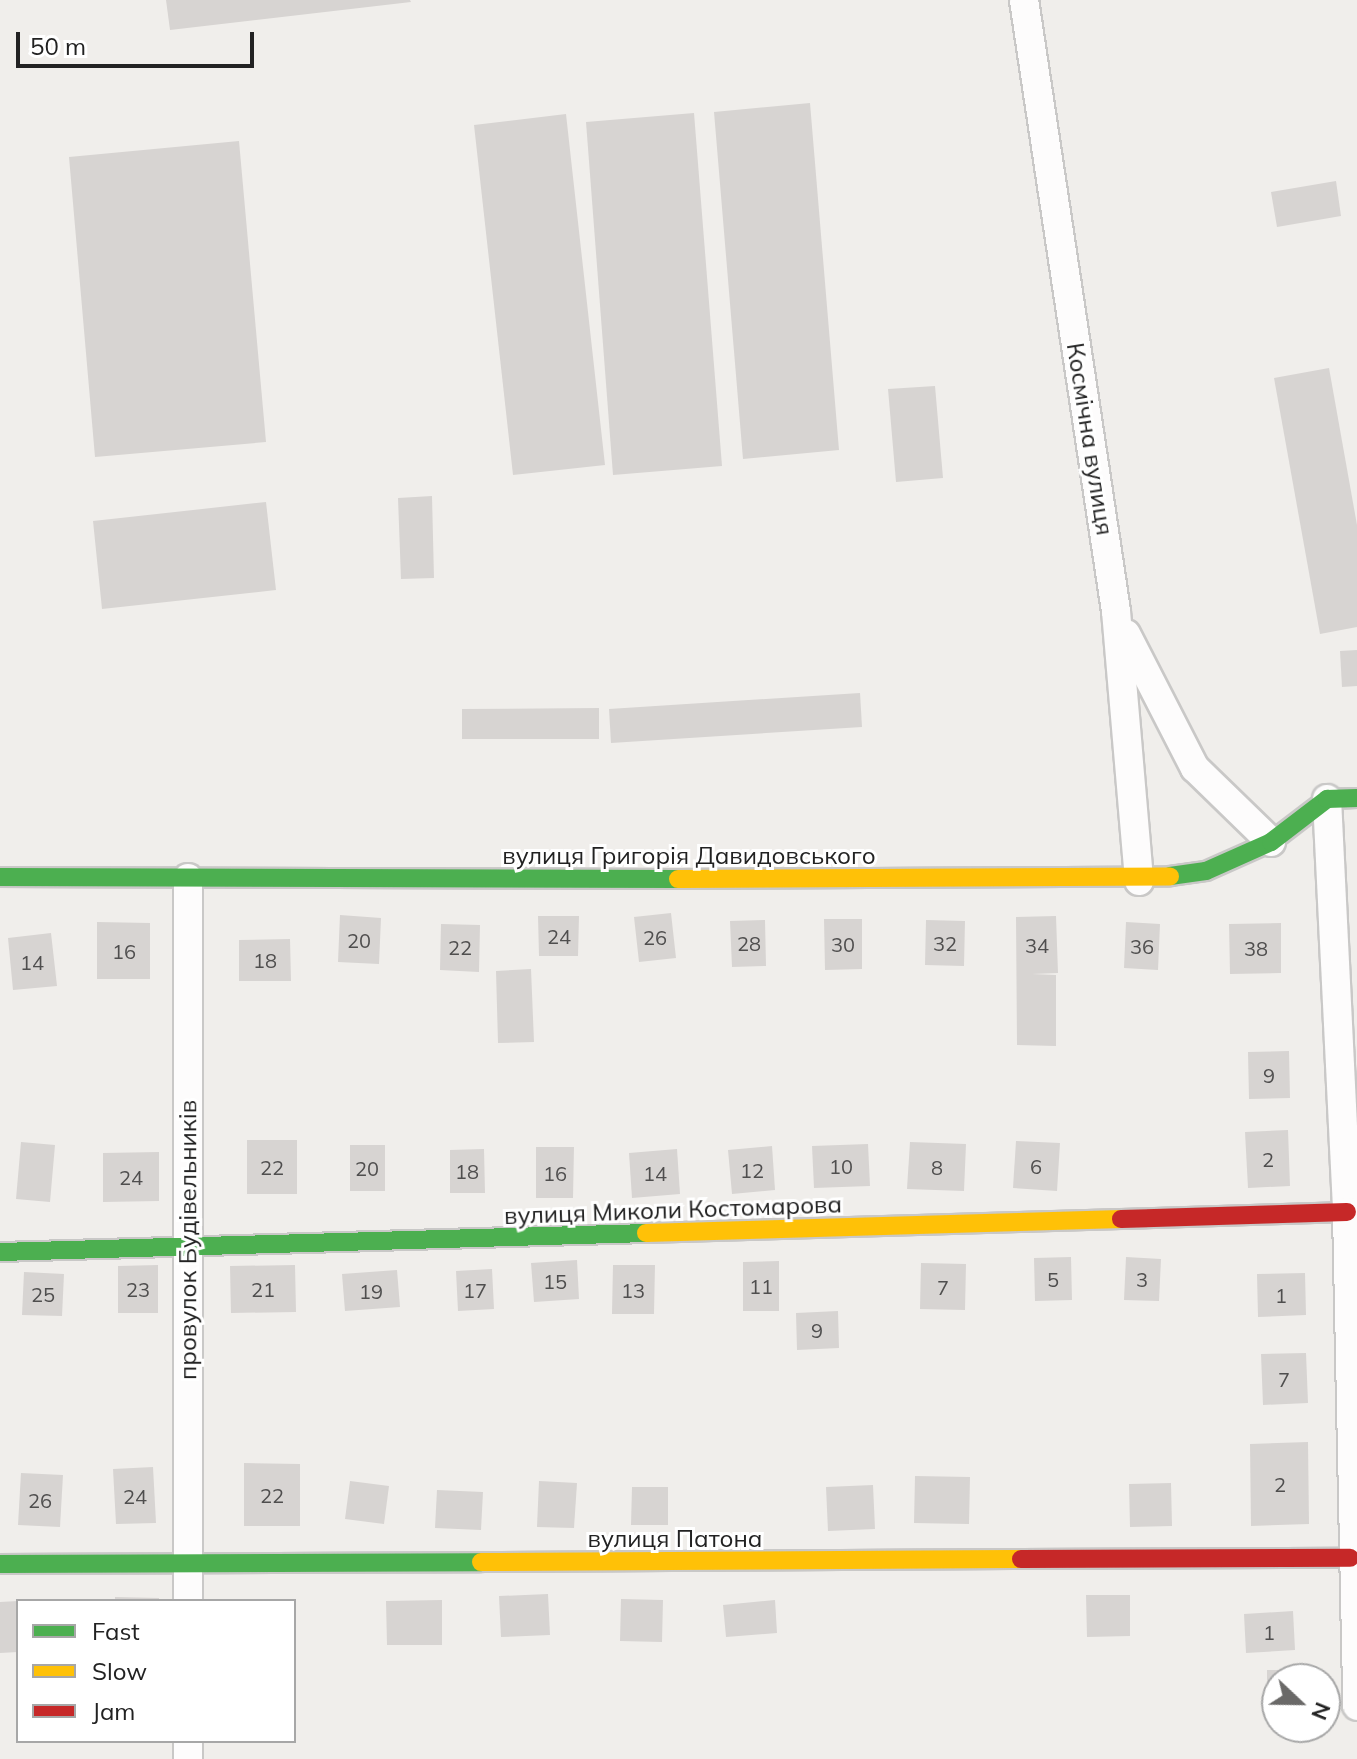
<!DOCTYPE html>
<html>
<head>
<meta charset="utf-8">
<style>
  body { margin:0 }
  #map { position:relative; width:1357px; height:1759px; overflow:hidden; background:#f0eeeb; font-family:Mulish,sans-serif }
  div>[style] { position:absolute }
  .building>* { inset:0; background:#d7d4d2 }
  .roads { filter:drop-shadow(2px 0 #c9c8c7) drop-shadow(-2px 0 #c9c8c7) drop-shadow(0 2px #c9c8c7) drop-shadow(0 -2px #c9c8c7) }
  .street>* { height:28px; margin:-14px; padding:0 14px; transform-origin:14px; border-radius:14px; background:#fdfcfc }
  .fast>* { height:18px; margin:-9px; padding:0 9px; transform-origin:9px; border-radius:9px; background:#4caf50 }
  .slow>* { height:18px; margin:-9px; padding:0 9px; transform-origin:9px; border-radius:9px; background:#ffc107 }
  .jam>* { height:18px; margin:-9px; padding:0 9px; transform-origin:9px; border-radius:9px; background:#c62828 }
  span { translate:-50% -50%; white-space:nowrap; text-align:center; line-height:1.15; -webkit-text-stroke:6px #fff; paint-order:stroke }
  .number-label { font-size:20px; color:#4f4e4e }
  .number-label span { -webkit-text-stroke-width:0 }
  .street-label { font-size:24px; color:#222 }
  .legend { position:absolute; left:16px; top:1599px; width:280px; height:144px; box-sizing:border-box; background:#fff; border:2px solid #a7a7a7; margin:0; padding:10px 14px; list-style:none; font-size:24px; color:#222 }
  .legend li { display:flex; align-items:center; gap:16px; height:40px }
  .legend b { width:40px; border:2px solid #a7a7a7 }
  .north { position:absolute; left:1261px; top:1663px; width:80px; height:80px; box-sizing:border-box; background:#fff; border:2px solid #a7a7a7; border-radius:50%; rotate:112deg; font-size:22px; font-weight:700; line-height:32px; text-align:center; color:#222 }
  .north::after { content:''; display:block; margin:auto; width:28px; height:36px; background:#6a6968; clip-path:polygon(50% 0,100% 100%,50% 72%,0 100%) }
  .scale { position:absolute; left:16px; top:32px; width:238px; height:36px; box-sizing:border-box; border:4px solid #222; border-top:0; padding-left:10px; font-size:24px; line-height:28px; white-space:nowrap; color:#222; -webkit-text-stroke:6px #fff; paint-order:stroke }
</style>
</head>
<body>
<div id="map">
  <div class="building">
    <div style="clip-path:polygon(166px 0,410px 0,411px 2px,170px 30px)"></div>
    <div style="clip-path:polygon(810px 103px,839px 450px,743px 459px,714px 112px)"></div>
    <div style="clip-path:polygon(694px 113px,722px 466px,613px 475px,586px 122px)"></div>
    <div style="clip-path:polygon(566px 114px,605px 465px,513px 475px,474px 125px)"></div>
    <div style="clip-path:polygon(239px 141px,266px 442px,95px 457px,69px 157px)"></div>
    <div style="clip-path:polygon(1336px 181px,1341px 216px,1277px 227px,1271px 192px)"></div>
    <div style="clip-path:polygon(1329px 368px,1357px 525px,1357px 627px,1320px 634px,1274px 378px)"></div>
    <div style="clip-path:polygon(935px 386px,943px 478px,896px 482px,888px 389px)"></div>
    <div style="clip-path:polygon(432px 496px,434px 578px,401px 579px,398px 498px)"></div>
    <div style="clip-path:polygon(266px 502px,276px 590px,102px 609px,93px 521px)"></div>
    <div style="clip-path:polygon(1357px 650px,1357px 686px,1342px 687px,1340px 651px)"></div>
    <div style="clip-path:polygon(860px 693px,862px 727px,611px 743px,609px 709px)"></div>
    <div style="clip-path:polygon(599px 708px,599px 739px,462px 739px,462px 709px)"></div>
    <div style="clip-path:polygon(671px 913px,676px 958px,639px 962px,634px 917px)"></div>
    <div style="clip-path:polygon(340px 915px,381px 918px,379px 964px,338px 962px)"></div>
    <div style="clip-path:polygon(538px 916px,579px 916px,578px 956px,539px 956px)"></div>
    <div style="clip-path:polygon(1056px 916px,1058px 973px,1032px 974px,1056px 975px,1056px 1046px,1017px 1045px,1016px 917px)"></div>
    <div style="clip-path:polygon(824px 919px,862px 919px,862px 969px,825px 970px)"></div>
    <div style="clip-path:polygon(765px 920px,766px 966px,732px 967px,730px 921px)"></div>
    <div style="clip-path:polygon(926px 920px,965px 921px,964px 966px,925px 965px)"></div>
    <div style="clip-path:polygon(97px 922px,150px 923px,150px 979px,97px 979px)"></div>
    <div style="clip-path:polygon(1126px 922px,1160px 924px,1158px 970px,1124px 968px)"></div>
    <div style="clip-path:polygon(1281px 923px,1281px 973px,1230px 974px,1229px 924px)"></div>
    <div style="clip-path:polygon(441px 924px,480px 925px,479px 972px,440px 970px)"></div>
    <div style="clip-path:polygon(51px 933px,57px 986px,13px 990px,8px 938px)"></div>
    <div style="clip-path:polygon(290px 939px,291px 981px,239px 981px,239px 940px)"></div>
    <div style="clip-path:polygon(531px 969px,534px 1042px,498px 1043px,496px 971px)"></div>
    <div style="clip-path:polygon(1289px 1051px,1290px 1098px,1249px 1099px,1248px 1052px)"></div>
    <div style="clip-path:polygon(1288px 1130px,1290px 1186px,1248px 1188px,1245px 1132px)"></div>
    <div style="clip-path:polygon(247px 1140px,297px 1140px,297px 1194px,247px 1194px)"></div>
    <div style="clip-path:polygon(1016px 1141px,1060px 1143px,1057px 1191px,1013px 1188px)"></div>
    <div style="clip-path:polygon(21px 1142px,55px 1145px,50px 1202px,16px 1199px)"></div>
    <div style="clip-path:polygon(910px 1142px,966px 1144px,964px 1191px,907px 1189px)"></div>
    <div style="clip-path:polygon(868px 1144px,870px 1186px,814px 1188px,812px 1146px)"></div>
    <div style="clip-path:polygon(350px 1145px,385px 1145px,385px 1191px,350px 1191px)"></div>
    <div style="clip-path:polygon(772px 1146px,775px 1190px,732px 1194px,728px 1150px)"></div>
    <div style="clip-path:polygon(536px 1147px,574px 1147px,573px 1198px,536px 1198px)"></div>
    <div style="clip-path:polygon(484px 1149px,485px 1193px,450px 1193px,450px 1150px)"></div>
    <div style="clip-path:polygon(677px 1149px,680px 1194px,632px 1198px,629px 1153px)"></div>
    <div style="clip-path:polygon(159px 1152px,159px 1201px,103px 1202px,103px 1153px)"></div>
    <div style="clip-path:polygon(1071px 1257px,1072px 1300px,1035px 1301px,1034px 1258px)"></div>
    <div style="clip-path:polygon(1126px 1257px,1161px 1259px,1159px 1301px,1124px 1300px)"></div>
    <div style="clip-path:polygon(577px 1260px,579px 1299px,534px 1302px,531px 1263px)"></div>
    <div style="clip-path:polygon(779px 1261px,779px 1311px,743px 1311px,743px 1262px)"></div>
    <div style="clip-path:polygon(921px 1263px,966px 1264px,965px 1310px,920px 1309px)"></div>
    <div style="clip-path:polygon(158px 1265px,158px 1313px,118px 1313px,118px 1266px)"></div>
    <div style="clip-path:polygon(295px 1265px,296px 1312px,231px 1313px,230px 1266px)"></div>
    <div style="clip-path:polygon(613px 1265px,655px 1265px,654px 1314px,612px 1314px)"></div>
    <div style="clip-path:polygon(492px 1269px,494px 1309px,458px 1311px,456px 1271px)"></div>
    <div style="clip-path:polygon(397px 1270px,400px 1307px,345px 1311px,342px 1274px)"></div>
    <div style="clip-path:polygon(24px 1272px,64px 1274px,62px 1316px,22px 1315px)"></div>
    <div style="clip-path:polygon(1305px 1273px,1306px 1315px,1258px 1317px,1257px 1274px)"></div>
    <div style="clip-path:polygon(838px 1311px,839px 1348px,797px 1350px,796px 1313px)"></div>
    <div style="clip-path:polygon(1306px 1353px,1308px 1403px,1263px 1405px,1261px 1354px)"></div>
    <div style="clip-path:polygon(1308px 1442px,1309px 1524px,1251px 1526px,1250px 1444px)"></div>
    <div style="clip-path:polygon(244px 1463px,300px 1464px,300px 1526px,244px 1526px)"></div>
    <div style="clip-path:polygon(153px 1467px,156px 1523px,116px 1524px,113px 1469px)"></div>
    <div style="clip-path:polygon(21px 1473px,63px 1475px,60px 1527px,18px 1525px)"></div>
    <div style="clip-path:polygon(915px 1476px,970px 1477px,969px 1524px,914px 1523px)"></div>
    <div style="clip-path:polygon(350px 1481px,389px 1486px,384px 1524px,345px 1519px)"></div>
    <div style="clip-path:polygon(539px 1481px,577px 1483px,574px 1528px,537px 1527px)"></div>
    <div style="clip-path:polygon(1171px 1483px,1172px 1526px,1130px 1527px,1129px 1484px)"></div>
    <div style="clip-path:polygon(873px 1485px,875px 1529px,828px 1531px,826px 1487px)"></div>
    <div style="clip-path:polygon(632px 1487px,668px 1487px,668px 1525px,631px 1525px)"></div>
    <div style="clip-path:polygon(437px 1490px,483px 1492px,481px 1530px,435px 1528px)"></div>
    <div style="clip-path:polygon(548px 1594px,550px 1635px,501px 1637px,499px 1596px)"></div>
    <div style="clip-path:polygon(1086px 1595px,1130px 1595px,1130px 1636px,1087px 1637px)"></div>
    <div style="clip-path:polygon(115px 1597px,159px 1598px,159px 1601px,115px 1601px)"></div>
    <div style="clip-path:polygon(621px 1599px,663px 1600px,662px 1642px,620px 1641px)"></div>
    <div style="clip-path:polygon(442px 1600px,442px 1645px,387px 1645px,386px 1601px)"></div>
    <div style="clip-path:polygon(775px 1600px,777px 1633px,726px 1637px,723px 1605px)"></div>
    <div style="clip-path:polygon(18px 1601px,18px 1652px,0 1653px,0 1602px)"></div>
    <div style="clip-path:polygon(1293px 1611px,1295px 1650px,1246px 1653px,1244px 1614px)"></div>
    <div style="clip-path:polygon(1267px 1670px,1308px 1670px,1308px 1679px,1277px 1679px,1277px 1716px,1267px 1716px)"></div>
  </div>
  <div class="roads">
    <div class="street">
      <div style="left:1024px;top:0;width:618px;rotate:81.44deg"></div>
      <div style="left:1116px;top:611px;width:271px;rotate:85.1deg"></div>
      <div style="left:1126px;top:634px;width:151px;rotate:62.8deg"></div>
      <div style="left:1195px;top:768px;width:106px;rotate:44.2deg"></div>
      <div style="left:1327px;top:799px;width:413px;rotate:87.2deg"></div>
      <div style="left:1347px;top:1212px;width:494px;rotate:88.8deg"></div>
      <div style="left:188px;top:878px;width:723px;rotate:90deg"></div>
      <div style="left:188px;top:1759px;width:18px;rotate:-90deg"></div>
    </div>
    <div class="fast">
      <div style="left:1170px;top:876px;width:36px;rotate:-8deg"></div>
      <div style="left:1206px;top:871px;width:71px;rotate:-24deg"></div>
      <div style="left:1271px;top:842px;width:71px;rotate:-37.5deg"></div>
      <div style="left:1327px;top:799px;width:30px;rotate:-2deg"></div>
      <div style="left:0;top:877px;width:678px;rotate:0.17deg"></div>
      <div style="left:0;top:1252px;width:646px;rotate:-1.68deg"></div>
      <div style="left:0;top:1564px;width:481px;rotate:-0.2deg"></div>
    </div>
    <div class="slow">
      <div style="left:678px;top:879px;width:492px;rotate:-0.3deg"></div>
      <div style="left:646px;top:1233px;width:475px;rotate:-1.7deg"></div>
      <div style="left:481px;top:1562px;width:540px;rotate:-0.32deg"></div>
    </div>
    <div class="jam">
      <div style="left:1121px;top:1219px;width:226px;rotate:-1.8deg"></div>
      <div style="left:1021px;top:1559px;width:329px;rotate:-0.2deg"></div>
    </div>
  </div>
  <div class="number-label">
    <span style="left:559px;top:936px">24</span>
    <span style="left:655px;top:937px">26</span>
    <span style="left:359px;top:940px">20</span>
    <span style="left:749px;top:943px">28</span>
    <span style="left:945px;top:943px">32</span>
    <span style="left:843px;top:944px">30</span>
    <span style="left:1037px;top:945px">34</span>
    <span style="left:1142px;top:946px">36</span>
    <span style="left:460px;top:947px">22</span>
    <span style="left:1256px;top:948px">38</span>
    <span style="left:124px;top:951px">16</span>
    <span style="left:265px;top:960px">18</span>
    <span style="left:32px;top:962px">14</span>
    <span style="left:1269px;top:1075px">9</span>
    <span style="left:1268px;top:1159px">2</span>
    <span style="left:841px;top:1166px">10</span>
    <span style="left:1036px;top:1166px">6</span>
    <span style="left:272px;top:1167px">22</span>
    <span style="left:937px;top:1167px">8</span>
    <span style="left:367px;top:1168px">20</span>
    <span style="left:752px;top:1170px">12</span>
    <span style="left:467px;top:1171px">18</span>
    <span style="left:555px;top:1173px">16</span>
    <span style="left:655px;top:1173px">14</span>
    <span style="left:131px;top:1177px">24</span>
    <span style="left:1053px;top:1279px">5</span>
    <span style="left:1142px;top:1279px">3</span>
    <span style="left:555px;top:1281px">15</span>
    <span style="left:761px;top:1286px">11</span>
    <span style="left:943px;top:1287px">7</span>
    <span style="left:138px;top:1289px">23</span>
    <span style="left:263px;top:1289px">21</span>
    <span style="left:475px;top:1290px">17</span>
    <span style="left:633px;top:1290px">13</span>
    <span style="left:371px;top:1291px">19</span>
    <span style="left:43px;top:1294px">25</span>
    <span style="left:1281px;top:1295px">1</span>
    <span style="left:817px;top:1330px">9</span>
    <span style="left:1284px;top:1379px">7</span>
    <span style="left:1280px;top:1484px">2</span>
    <span style="left:272px;top:1495px">22</span>
    <span style="left:135px;top:1496px">24</span>
    <span style="left:40px;top:1500px">26</span>
    <span style="left:1269px;top:1632px">1</span>
  </div>
  <div class="street-label">
    <span style="left:1090px;top:439px;rotate:81deg">Космічна вулиця</span>
    <span style="left:689px;top:856px">вулиця Григорія Давидовського</span>
    <span style="left:673px;top:1210px;rotate:-2deg">вулиця Миколи Костомарова</span>
    <span style="left:188px;top:1240px;rotate:-90deg">провулок Будівельників</span>
    <span style="left:675px;top:1539px">вулиця Патона</span>
  </div>
  <ul class="legend">
  <li><b style="height:10px;background:#4caf50"></b>Fast</li>
  <li><b style="height:10px;background:#ffc107"></b>Slow</li>
  <li><b style="height:10px;background:#c62828"></b>Jam</li>
  </ul>
  <div class="north">N</div>
  <div class="scale">50 m</div>
</div>
</body>
</html>
